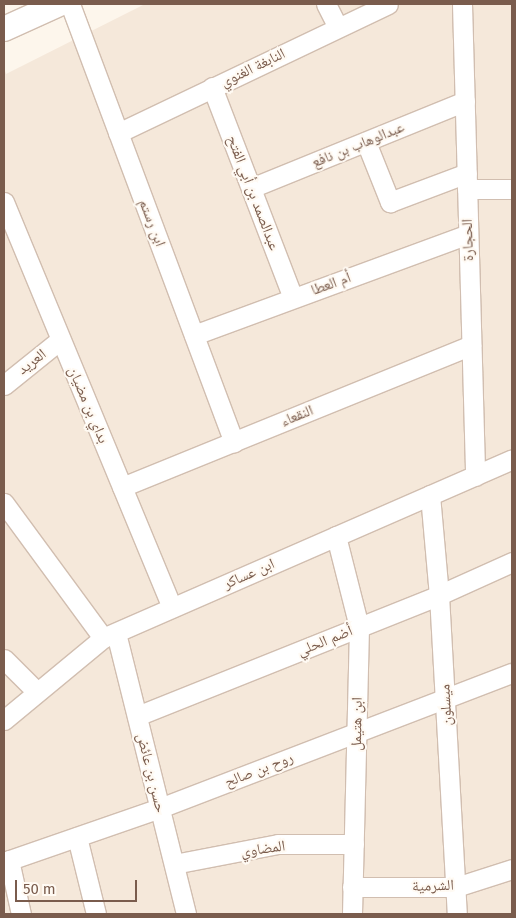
<!DOCTYPE html>
<html>
<head>
<meta charset="utf-8">
<style>
  body { margin:0 }
  #map { position:relative; width:516px; height:918px; overflow:hidden; background:#fdf6ec; font-family:"Fira Sans","Noto Naskh Arabic",sans-serif }
  div>[style] { position:absolute }
  .residential>* { inset:0; background:#f5e8da }
  .roads { filter:drop-shadow(1px 0 #d1beb0) drop-shadow(-1px 0 #d1beb0) drop-shadow(0 1px #d1beb0) drop-shadow(0 -1px #d1beb0) }
  .minor>* { height:19px; margin:-9.5px; padding:0 9.5px; transform-origin:9.5px; border-radius:9.5px; background:#fff }
  .tertiary>* { height:24px; margin:-12px; padding:0 12px; transform-origin:12px; border-radius:12px; background:#fff }
  span { translate:-50% -50%; white-space:nowrap; text-align:center; line-height:1.15; -webkit-text-stroke:4px #fffaf3; paint-order:stroke }
  .street-label { font-size:15px; color:#7a5c4d }
  .frame { position:absolute; inset:0; border:5px solid #7a5c4d; pointer-events:none }
  .scale { position:absolute; left:15px; top:880px; width:122px; height:22px; box-sizing:border-box; border:2px solid #7a5c4d; border-top:0; padding-left:6px; font-size:15px; line-height:18px; white-space:nowrap; color:#7a5c4d; -webkit-text-stroke:4px #fffaf3; paint-order:stroke }
</style>
</head>
<body>
<div id="map">
  <div class="residential">
    <div style="clip-path:polygon(145px 4px,512px 4px,512px 914px,4px 914px,4px 68px,6px 74px)"></div>
  </div>
  <div class="roads">
    <div class="minor">
      <div style="left:70px;top:4px;width:468px;rotate:69.5deg"></div>
      <div style="left:326px;top:4px;width:25px;rotate:63deg"></div>
      <div style="left:462px;top:4px;width:472px;rotate:88.4deg"></div>
      <div style="left:212px;top:87px;width:226px;rotate:69deg"></div>
      <div style="left:118px;top:133px;width:299px;rotate:-25.5deg"></div>
      <div style="left:366px;top:142px;width:65px;rotate:68.2deg"></div>
      <div style="left:390px;top:202px;width:82px;rotate:-20.6deg"></div>
      <div style="left:251px;top:188px;width:231px;rotate:-22.1deg"></div>
      <div style="left:467px;top:189px;width:45px"></div>
      <div style="left:4px;top:202px;width:439px;rotate:67.5deg"></div>
      <div style="left:194px;top:335px;width:292px;rotate:-20.2deg"></div>
      <div style="left:4px;top:385px;width:72px;rotate:-38.8deg"></div>
      <div style="left:122px;top:487px;width:377px;rotate:-22.1deg"></div>
      <div style="left:430px;top:495px;width:100px;rotate:84.9deg"></div>
      <div style="left:439px;top:595px;width:320px;rotate:86.8deg"></div>
      <div style="left:4px;top:503px;width:167px;rotate:53.7deg"></div>
      <div style="left:336px;top:536px;width:94px;rotate:75.8deg"></div>
      <div style="left:359px;top:627px;width:287px;rotate:91.4deg"></div>
      <div style="left:116px;top:633px;width:290px;rotate:76deg"></div>
      <div style="left:4px;top:659px;width:45px;rotate:45deg"></div>
      <div style="left:137px;top:716px;width:325px;rotate:-21.8deg"></div>
      <div style="left:439px;top:595px;width:80px;rotate:-24.3deg"></div>
      <div style="left:4px;top:720px;width:129px;rotate:-39.6deg"></div>
      <div style="left:103px;top:638px;width:446px;rotate:-23.6deg"></div>
      <div style="left:77px;top:837px;width:79px;rotate:76.1deg"></div>
      <div style="left:9px;top:860px;width:55px;rotate:77.5deg"></div>
      <div style="left:4px;top:862px;width:165px;rotate:-19.1deg"></div>
      <div style="left:160px;top:808px;width:377px;rotate:-21deg"></div>
      <div style="left:174px;top:864px;width:106px;rotate:-10.9deg"></div>
      <div style="left:278px;top:844px;width:76px"></div>
      <div style="left:352px;top:887px;width:104px"></div>
      <div style="left:456px;top:887px;width:59px;rotate:-17.8deg"></div>
    </div>
    <div class="tertiary">
      <div style="left:4px;top:29px;width:60px;rotate:-24.4deg"></div>
    </div>
  </div>
  <div class="street-label">
    <span style="left:253px;top:68px;rotate:-26deg">النابغة الغنوي</span>
    <span style="left:358px;top:145px;rotate:-22deg">عبدالوهاب بن نافع</span>
    <span style="left:253px;top:193px;rotate:69deg">عبدالصمد بن أبي الفتح</span>
    <span style="left:152px;top:223px;rotate:69deg">ابن رستم</span>
    <span style="left:468px;top:240px;rotate:-92deg">الحجارة</span>
    <span style="left:331px;top:284px;rotate:-20deg">أم العطا</span>
    <span style="left:32px;top:362px;rotate:-38deg">العريد</span>
    <span style="left:88px;top:405px;rotate:67deg">بداي بن مضيان</span>
    <span style="left:297px;top:416px;rotate:-22deg">النقعاء</span>
    <span style="left:249px;top:574px;rotate:-24deg">ابن عساكر</span>
    <span style="left:325px;top:641px;rotate:-22deg">أضم الحلي</span>
    <span style="left:446px;top:705px;rotate:-93deg">ميسلون</span>
    <span style="left:357px;top:724px;rotate:-89deg">ابن هتيمل</span>
    <span style="left:259px;top:770px;rotate:-21deg">روح بن صالح</span>
    <span style="left:151px;top:773px;rotate:76deg">حسن بن عائض</span>
    <span style="left:263px;top:849px;rotate:-8deg">المضاوي</span>
    <span style="left:433px;top:886px;rotate:-2deg">الشرمية</span>
  </div>
  <div class="frame"></div>
  <div class="scale">50 m</div>
</div>
</body>
</html>
